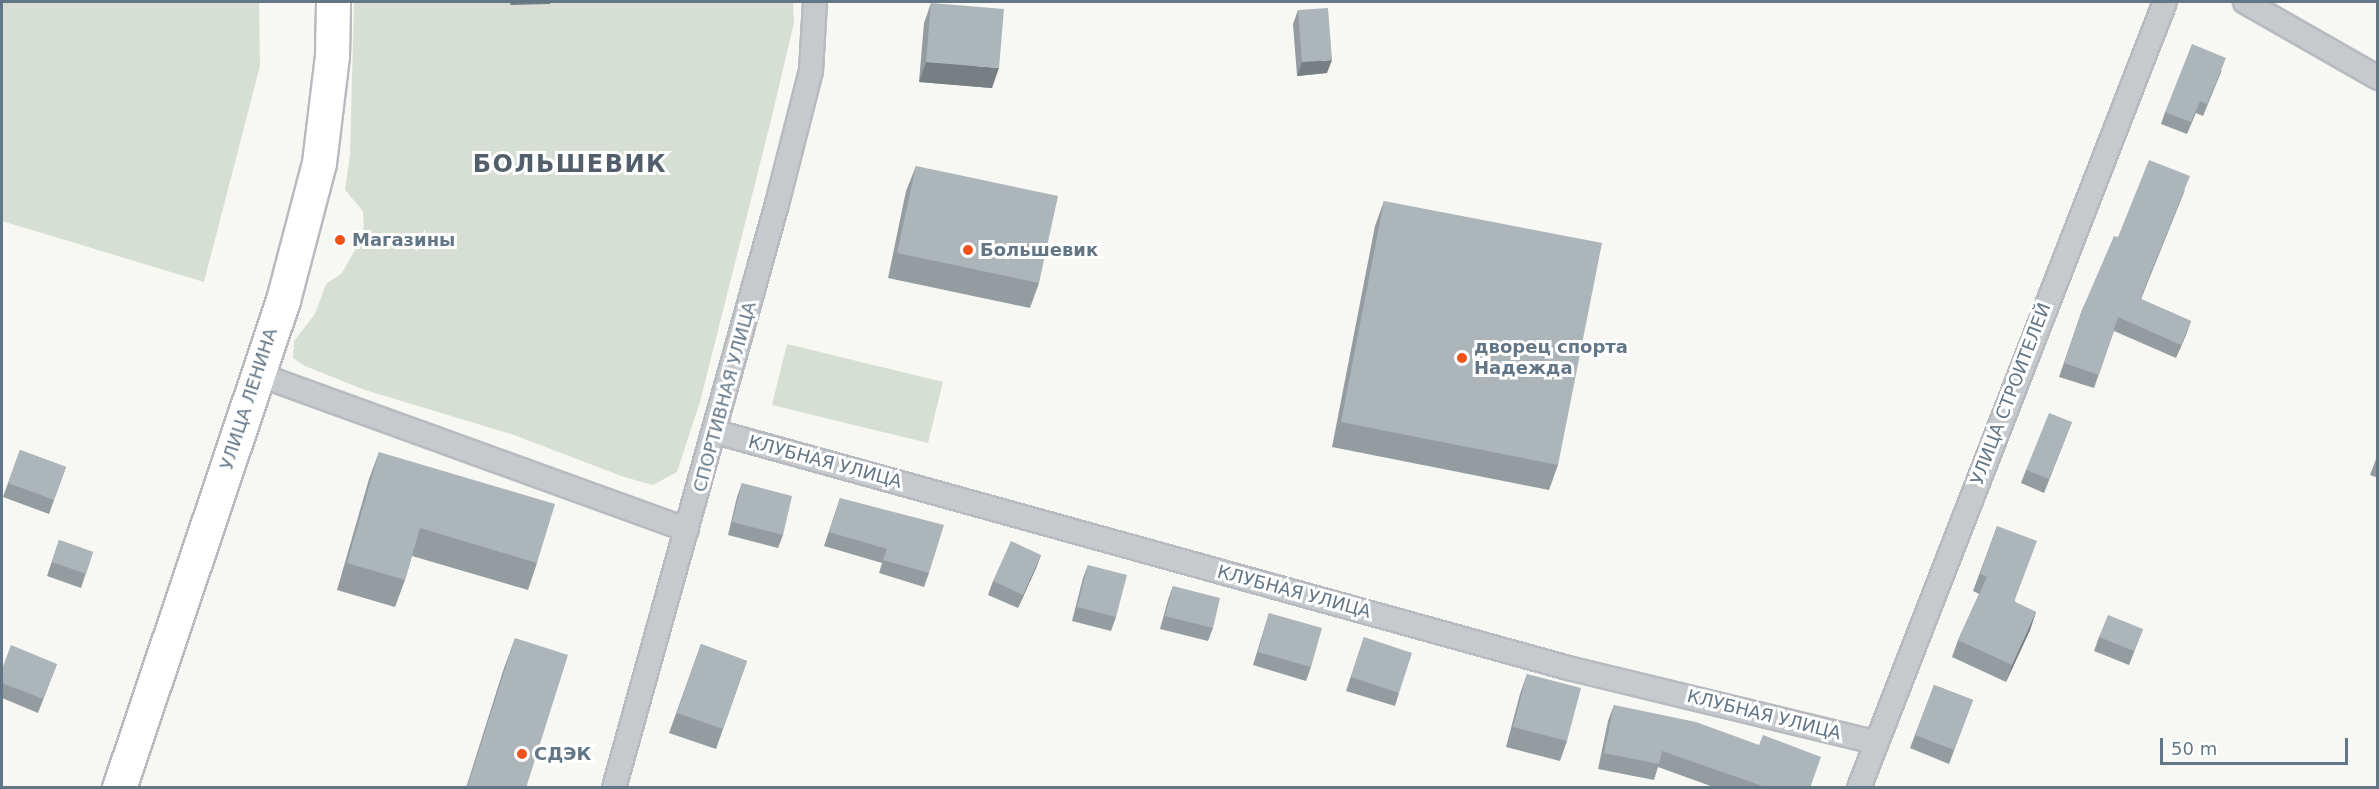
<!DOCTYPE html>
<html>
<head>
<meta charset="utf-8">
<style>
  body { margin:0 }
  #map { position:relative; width:2379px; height:789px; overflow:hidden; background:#f7f7f3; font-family:"DejaVu Sans",sans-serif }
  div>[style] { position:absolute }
  .green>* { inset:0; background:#d7dfd4 }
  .roads { filter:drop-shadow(2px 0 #b7bbbf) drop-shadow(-2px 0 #b7bbbf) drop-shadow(0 2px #b7bbbf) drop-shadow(0 -2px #b7bbbf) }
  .minor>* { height:22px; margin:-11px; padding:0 11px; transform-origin:11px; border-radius:11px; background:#c6cacd }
  .primary>* { height:33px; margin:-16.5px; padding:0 16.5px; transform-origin:16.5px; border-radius:16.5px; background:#fff }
  .wall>* { inset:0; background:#949ca0 }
  .shaded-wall>* { inset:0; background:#787f82 }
  .building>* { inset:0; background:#acb5ba }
  .dots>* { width:16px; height:16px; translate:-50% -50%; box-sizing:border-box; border:3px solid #fff; border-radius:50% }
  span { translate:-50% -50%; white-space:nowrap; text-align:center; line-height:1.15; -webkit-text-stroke:6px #fff; paint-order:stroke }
  .poi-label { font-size:18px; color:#637686; font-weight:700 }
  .left { translate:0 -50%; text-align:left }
  .street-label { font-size:18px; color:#637686 }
  .district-label { font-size:24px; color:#525f6b; font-weight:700; letter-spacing:1.5px }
  .frame { position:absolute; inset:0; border:3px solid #637686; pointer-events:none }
  .scale { position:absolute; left:2160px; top:738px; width:188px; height:27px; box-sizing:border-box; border:3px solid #637686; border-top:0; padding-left:8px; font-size:18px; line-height:21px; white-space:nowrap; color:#637686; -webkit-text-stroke:4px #fff; paint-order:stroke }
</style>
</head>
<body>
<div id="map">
  <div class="green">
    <div style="clip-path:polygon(2px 2px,259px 2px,260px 66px,204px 282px,2px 221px)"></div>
    <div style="clip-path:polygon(354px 2px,793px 2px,794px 23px,771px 120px,700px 402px,677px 472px,653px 485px,624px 477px,514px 435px,365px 390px,305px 366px,293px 358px,294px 341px,315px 314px,326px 284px,342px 273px,360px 241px,364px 226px,363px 211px,345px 190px,350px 155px)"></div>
    <div style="clip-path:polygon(787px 344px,943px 382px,928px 443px,772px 405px)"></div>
  </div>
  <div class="roads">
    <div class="minor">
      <div style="left:2245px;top:2px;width:153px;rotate:29.7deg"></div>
      <div style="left:257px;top:374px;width:457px;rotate:19.9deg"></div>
      <div style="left:716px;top:432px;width:884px;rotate:15.48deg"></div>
      <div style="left:1568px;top:668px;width:315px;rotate:13.6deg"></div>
      <div style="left:614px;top:788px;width:606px;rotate:-74.41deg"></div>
      <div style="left:777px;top:204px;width:137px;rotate:-75.7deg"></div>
      <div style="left:811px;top:71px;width:69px;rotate:-86.7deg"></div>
      <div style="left:1859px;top:788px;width:843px;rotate:-68.73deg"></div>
    </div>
    <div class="primary">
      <div style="left:119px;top:788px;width:515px;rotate:-71.42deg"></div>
      <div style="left:283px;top:300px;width:142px;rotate:-75.3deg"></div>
      <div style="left:319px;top:163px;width:108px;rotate:-83.1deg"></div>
      <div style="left:332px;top:56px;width:54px;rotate:-88.9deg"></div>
    </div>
  </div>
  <div class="wall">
    <div style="clip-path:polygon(931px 3px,992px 88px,919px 82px,924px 23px)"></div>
    <div style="clip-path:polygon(1298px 10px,1327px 73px,1297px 76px,1293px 24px)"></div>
    <div style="clip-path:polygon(2222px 70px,2203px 116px,2196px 113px,2187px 134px,2161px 124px,2165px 112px)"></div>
    <div style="clip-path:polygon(916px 166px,1039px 283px,1030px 308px,888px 278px,906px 191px)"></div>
    <div style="clip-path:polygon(2185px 190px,2141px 299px,2191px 321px,2176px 358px,2114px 331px,2094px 388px,2059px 377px,2082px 310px,2118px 237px)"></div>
    <div style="clip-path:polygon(1384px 201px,1558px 465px,1549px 490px,1332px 447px,1375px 226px)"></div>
    <div style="clip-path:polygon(2072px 422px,2044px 493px,2021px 483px,2026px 470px)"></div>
    <div style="clip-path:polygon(20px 450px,66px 467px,49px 514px,3px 497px)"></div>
    <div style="clip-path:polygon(379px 452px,537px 563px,528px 590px,412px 556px,405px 580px,395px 607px,337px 590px,369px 479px)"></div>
    <div style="clip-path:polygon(2378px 454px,2378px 478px,2370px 475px)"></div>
    <div style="clip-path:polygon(742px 483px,783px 535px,778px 548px,728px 535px,737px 497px)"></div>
    <div style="clip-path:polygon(840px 498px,929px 573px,924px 587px,879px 573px,882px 563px,824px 546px)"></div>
    <div style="clip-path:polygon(1997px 526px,2015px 602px,2036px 612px,2030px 630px,2006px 682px,1952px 657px,1958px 640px,1979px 594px,1973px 591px)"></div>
    <div style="clip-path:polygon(59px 540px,93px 552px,81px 588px,47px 576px)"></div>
    <div style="clip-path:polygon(1041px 555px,1036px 568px,1018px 608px,988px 595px,993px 581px)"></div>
    <div style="clip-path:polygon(1088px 565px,1116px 617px,1111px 631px,1072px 621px,1083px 578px)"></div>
    <div style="clip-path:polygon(1173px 586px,1213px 628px,1208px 641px,1160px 629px,1168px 600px)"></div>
    <div style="clip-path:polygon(1269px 613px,1311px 667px,1306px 681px,1253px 665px)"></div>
    <div style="clip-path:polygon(2143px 629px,2129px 665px,2094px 651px,2099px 637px)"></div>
    <div style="clip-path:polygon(1364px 637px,1399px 693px,1395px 706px,1346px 691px)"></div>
    <div style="clip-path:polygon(515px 638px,526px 788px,466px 788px,503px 671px)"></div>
    <div style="clip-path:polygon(701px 644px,747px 661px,716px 749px,669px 733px)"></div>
    <div style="clip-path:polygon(57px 664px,38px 713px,2px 698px,2px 669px)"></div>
    <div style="clip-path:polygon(1527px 674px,1567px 741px,1560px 761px,1506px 747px,1520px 694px)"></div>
    <div style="clip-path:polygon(1934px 685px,1973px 700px,1949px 764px,1910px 748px)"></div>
    <div style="clip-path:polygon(1614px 705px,1810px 788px,1716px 788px,1658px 767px,1654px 780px,1598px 769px,1608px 721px)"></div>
  </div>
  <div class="shaded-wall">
    <div style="clip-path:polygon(511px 2px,551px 2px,550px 4px,510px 5px)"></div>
    <div style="clip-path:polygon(1332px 60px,1327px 73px,1297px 76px,1302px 62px)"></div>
    <div style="clip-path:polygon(926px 62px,999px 68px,992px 88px,919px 82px)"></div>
    <div style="clip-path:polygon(2191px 321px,2186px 335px,2176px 358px,2181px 345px)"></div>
    <div style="clip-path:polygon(1041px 555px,1036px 568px,1018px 608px,1023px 595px)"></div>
    <div style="clip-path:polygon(2036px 612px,2030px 630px,2006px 682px,2012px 665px)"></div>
  </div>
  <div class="building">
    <div style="clip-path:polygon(931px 3px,1004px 9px,999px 68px,926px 62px)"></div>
    <div style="clip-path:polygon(1328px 8px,1332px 60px,1302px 62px,1298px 10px)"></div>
    <div style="clip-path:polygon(2192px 44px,2226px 58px,2207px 104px,2200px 101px,2191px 122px,2165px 112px)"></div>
    <div style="clip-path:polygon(2149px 160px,2190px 176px,2140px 299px,2191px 321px,2181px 345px,2118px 317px,2099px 375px,2064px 363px,2082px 310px,2114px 236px,2118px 237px)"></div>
    <div style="clip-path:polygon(916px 166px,1058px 196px,1039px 283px,897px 253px)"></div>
    <div style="clip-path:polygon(1384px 201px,1602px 243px,1558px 465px,1341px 422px)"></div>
    <div style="clip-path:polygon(2049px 413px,2072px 422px,2049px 479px,2026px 470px)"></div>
    <div style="clip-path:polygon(20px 450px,66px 467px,54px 500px,8px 483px)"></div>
    <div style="clip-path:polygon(379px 452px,555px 504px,537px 563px,420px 528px,405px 580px,347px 563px)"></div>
    <div style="clip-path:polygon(742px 483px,792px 496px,783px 535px,732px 522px)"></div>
    <div style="clip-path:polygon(840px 498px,944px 525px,929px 573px,883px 560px,887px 549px,829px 532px)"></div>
    <div style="clip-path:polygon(1997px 526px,2037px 541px,2014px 602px,2036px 612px,2012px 665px,1958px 640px,1987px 577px,1980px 574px)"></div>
    <div style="clip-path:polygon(59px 540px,93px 552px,86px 574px,52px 562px)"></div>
    <div style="clip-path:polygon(1011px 541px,1041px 555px,1023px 595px,993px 581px)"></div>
    <div style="clip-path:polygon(1088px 565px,1127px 575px,1116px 617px,1077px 607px)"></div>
    <div style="clip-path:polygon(1173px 586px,1220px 598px,1213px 628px,1165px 616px)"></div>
    <div style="clip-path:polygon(1269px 613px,1322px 628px,1311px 667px,1258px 652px)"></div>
    <div style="clip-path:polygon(2108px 615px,2143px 629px,2134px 651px,2099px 637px)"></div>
    <div style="clip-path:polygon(1364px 637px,1412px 653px,1399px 693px,1351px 677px)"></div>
    <div style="clip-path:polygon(515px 638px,568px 655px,526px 788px,467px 788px)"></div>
    <div style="clip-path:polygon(701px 644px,747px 661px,723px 729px,677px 713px)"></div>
    <div style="clip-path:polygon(11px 645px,57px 664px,43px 699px,2px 683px,2px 669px)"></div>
    <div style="clip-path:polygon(1527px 674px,1581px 688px,1567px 741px,1513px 727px)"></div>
    <div style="clip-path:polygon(1934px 685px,1973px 700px,1954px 750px,1915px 735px)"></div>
    <div style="clip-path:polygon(1614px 705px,1696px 722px,1759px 745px,1763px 735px,1821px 757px,1810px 788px,1768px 788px,1662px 751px,1659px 764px,1604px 753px)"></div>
  </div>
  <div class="dots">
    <div style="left:340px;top:240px;background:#f0531a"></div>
    <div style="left:968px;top:250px;background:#f0531a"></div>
    <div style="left:1462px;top:358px;background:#f0531a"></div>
    <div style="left:522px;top:754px;background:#f0531a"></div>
  </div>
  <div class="poi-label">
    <span class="left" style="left:352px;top:240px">Магазины</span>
    <span class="left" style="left:980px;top:250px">Большевик</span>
    <span class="left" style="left:1474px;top:358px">дворец спорта<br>Надежда</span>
    <span class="left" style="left:534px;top:754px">СДЭК</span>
  </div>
  <div class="street-label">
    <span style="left:2011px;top:394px;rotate:-69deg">УЛИЦА СТРОИТЕЛЕЙ</span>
    <span style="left:725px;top:397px;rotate:-75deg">СПОРТИВНАЯ УЛИЦА</span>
    <span style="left:249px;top:399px;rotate:-72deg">УЛИЦА ЛЕНИНА</span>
    <span style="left:825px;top:462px;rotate:15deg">КЛУБНАЯ УЛИЦА</span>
    <span style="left:1294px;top:592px;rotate:15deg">КЛУБНАЯ УЛИЦА</span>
    <span style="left:1764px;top:715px;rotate:14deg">КЛУБНАЯ УЛИЦА</span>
  </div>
  <div class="district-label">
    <span style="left:570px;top:165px">БОЛЬШЕВИК</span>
  </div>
  <div class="frame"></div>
  <div class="scale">50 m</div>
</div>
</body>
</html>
